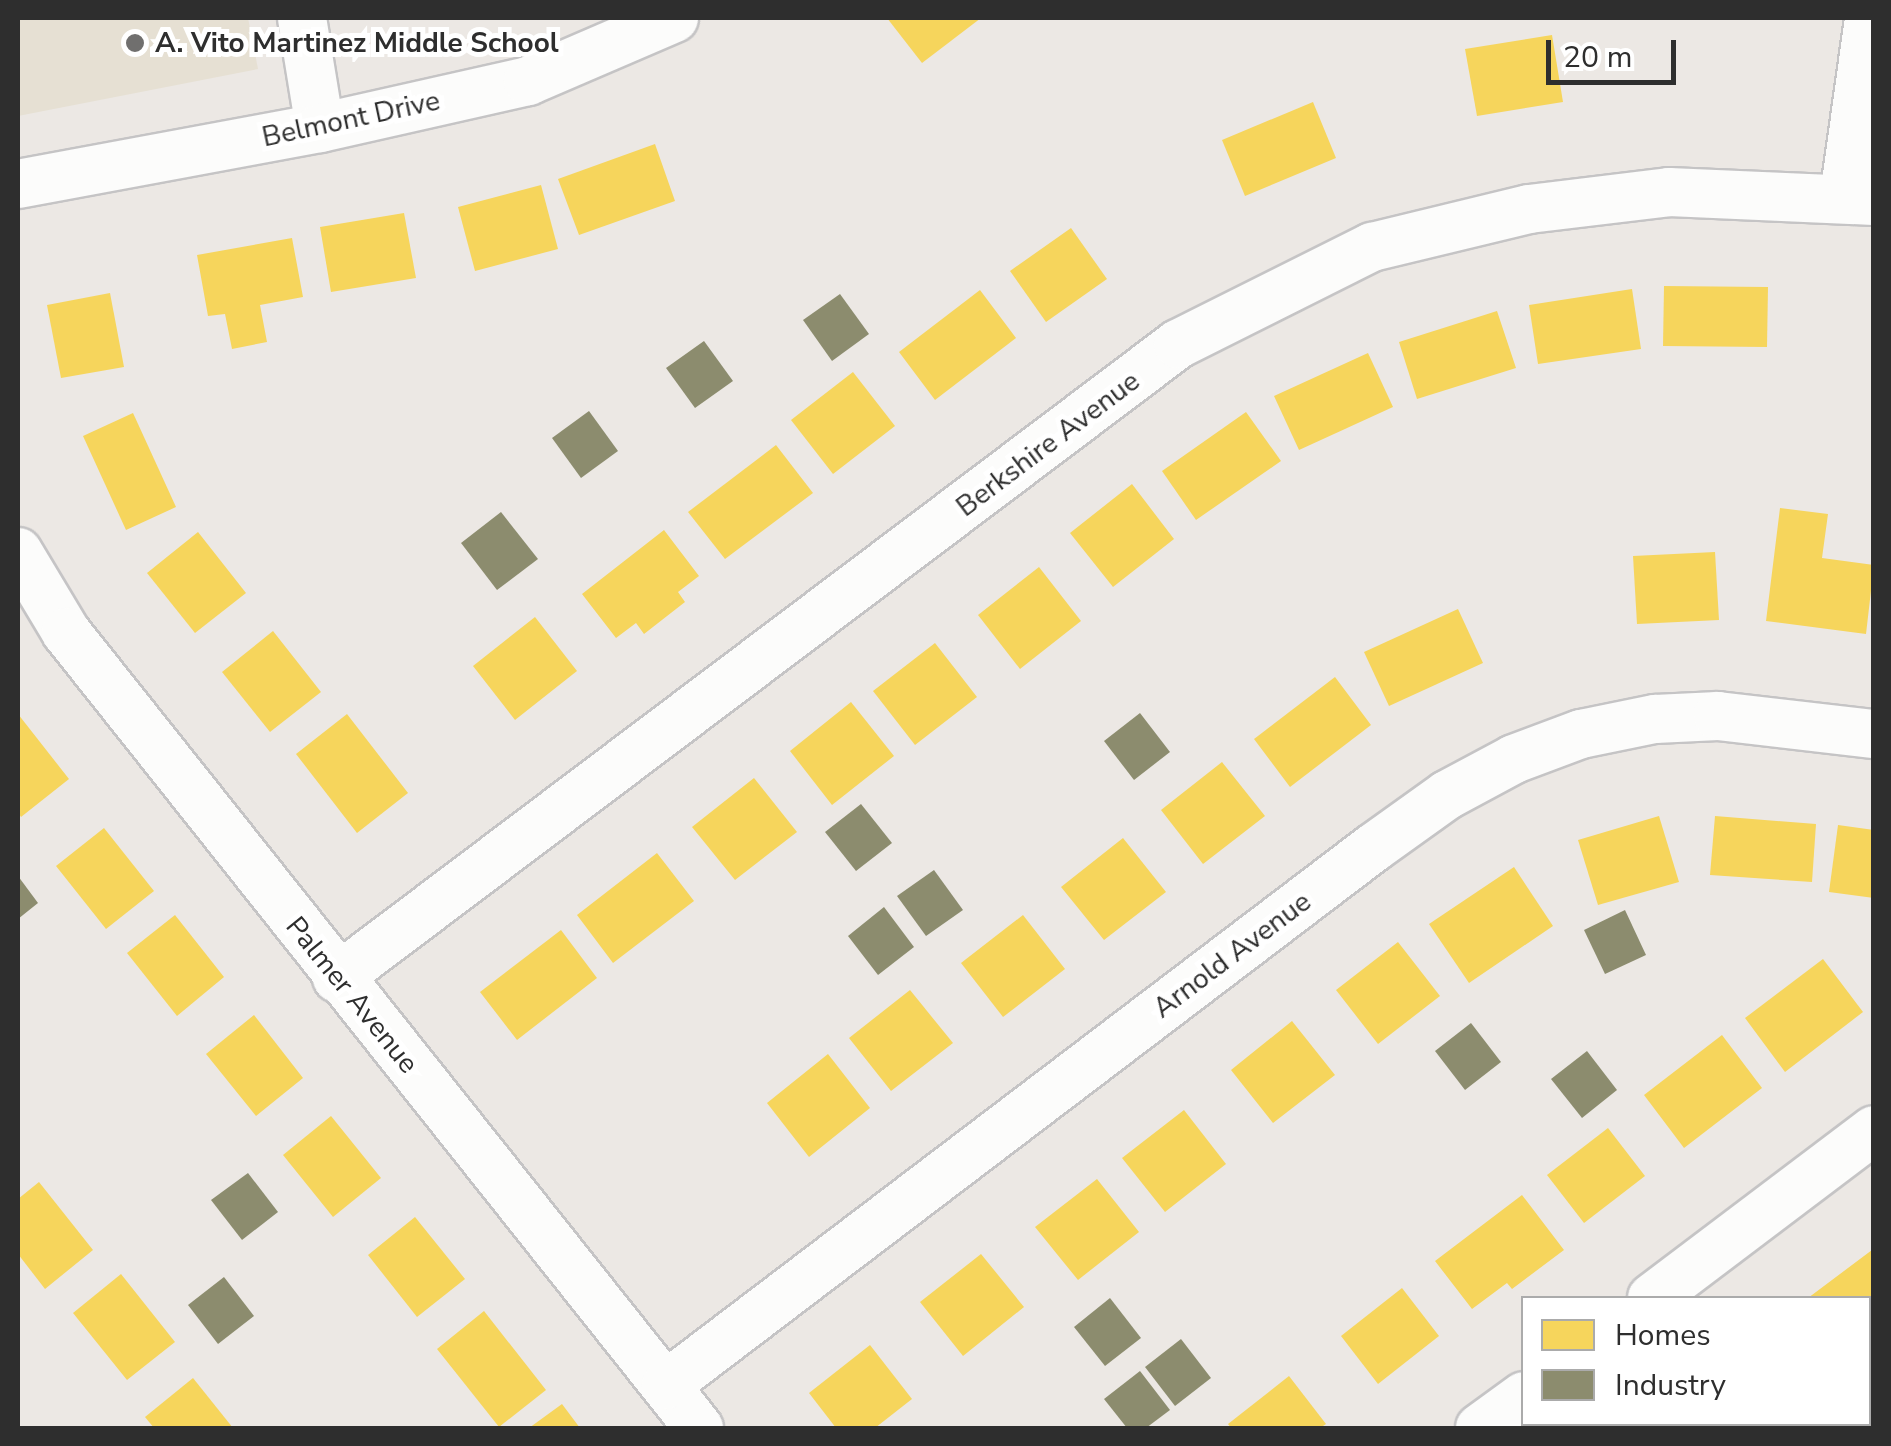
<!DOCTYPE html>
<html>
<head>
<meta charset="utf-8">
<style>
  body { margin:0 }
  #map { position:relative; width:1891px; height:1446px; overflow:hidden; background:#ece8e4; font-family:"Nunito Sans",sans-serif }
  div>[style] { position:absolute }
  .education>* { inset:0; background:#e6e0d3 }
  .homes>* { inset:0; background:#f6d55c }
  .industry>* { inset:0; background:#8c8c6e }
  .roads { filter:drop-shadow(2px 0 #c5c4c5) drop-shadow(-2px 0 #c5c4c5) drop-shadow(0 2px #c5c4c5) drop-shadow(0 -2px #c5c4c5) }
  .minor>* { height:48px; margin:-24px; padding:0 24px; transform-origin:24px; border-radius:24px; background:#fcfcfb }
  .dots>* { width:28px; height:28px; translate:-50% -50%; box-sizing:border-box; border:5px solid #fff; border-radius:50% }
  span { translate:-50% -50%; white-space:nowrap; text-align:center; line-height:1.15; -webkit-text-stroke:10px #fff; paint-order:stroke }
  .poi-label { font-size:28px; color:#2e2e2e; font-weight:700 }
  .left { translate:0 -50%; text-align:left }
  .street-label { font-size:28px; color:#2e2e2e }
  .frame { position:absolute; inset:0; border:20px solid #2e2e2e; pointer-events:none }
  .legend { position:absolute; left:1521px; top:1296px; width:350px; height:130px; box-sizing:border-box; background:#fff; border:2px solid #ababab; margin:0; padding:12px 18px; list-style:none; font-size:30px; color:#2e2e2e }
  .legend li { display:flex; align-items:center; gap:20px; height:50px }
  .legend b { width:50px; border:2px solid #ababab }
  .scale { position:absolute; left:1546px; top:40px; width:130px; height:45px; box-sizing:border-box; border:5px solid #2e2e2e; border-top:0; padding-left:12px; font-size:30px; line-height:35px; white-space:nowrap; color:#2e2e2e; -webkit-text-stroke:8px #fff; paint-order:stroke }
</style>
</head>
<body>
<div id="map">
  <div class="education">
    <div style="clip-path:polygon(18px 18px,248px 18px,258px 69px,18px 116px)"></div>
  </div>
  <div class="homes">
    <div style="clip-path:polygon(887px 18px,981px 18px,922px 63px)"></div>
    <div style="clip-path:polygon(1552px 35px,1563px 102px,1477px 116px,1465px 49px)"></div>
    <div style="clip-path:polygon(1313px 102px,1336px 158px,1245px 196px,1222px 140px)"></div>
    <div style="clip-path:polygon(655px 144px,675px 201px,579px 235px,558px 179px)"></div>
    <div style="clip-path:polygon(541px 185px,558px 249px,475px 271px,458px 207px)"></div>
    <div style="clip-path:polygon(404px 213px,416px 278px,331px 292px,320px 227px)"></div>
    <div style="clip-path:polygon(1071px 228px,1107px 279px,1046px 322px,1010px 271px)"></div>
    <div style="clip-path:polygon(292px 238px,303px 297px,260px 305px,267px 342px,232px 349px,225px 314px,208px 316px,197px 255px)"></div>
    <div style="clip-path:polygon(1664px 286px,1768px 287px,1767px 347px,1663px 346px)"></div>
    <div style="clip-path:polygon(1632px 289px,1641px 349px,1538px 364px,1529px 305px)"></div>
    <div style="clip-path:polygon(980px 290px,1016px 338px,935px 400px,899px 352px)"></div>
    <div style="clip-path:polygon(110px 293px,124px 367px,61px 378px,47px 305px)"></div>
    <div style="clip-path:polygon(1497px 311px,1516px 368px,1417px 399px,1399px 342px)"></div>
    <div style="clip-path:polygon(1368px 353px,1393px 407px,1299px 450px,1274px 396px)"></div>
    <div style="clip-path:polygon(853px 372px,895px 426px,833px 474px,791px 420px)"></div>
    <div style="clip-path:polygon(1246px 412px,1281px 461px,1196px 520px,1162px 471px)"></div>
    <div style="clip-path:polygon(133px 413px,176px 507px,126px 530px,83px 436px)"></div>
    <div style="clip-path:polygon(776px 445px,813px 493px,725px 559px,688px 512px)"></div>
    <div style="clip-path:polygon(1132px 484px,1174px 539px,1113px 587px,1070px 533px)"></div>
    <div style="clip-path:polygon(1780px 508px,1828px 514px,1822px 558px,1874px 565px,1866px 634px,1766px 621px)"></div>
    <div style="clip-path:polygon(664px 530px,699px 576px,678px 592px,685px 602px,644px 634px,636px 623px,616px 638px,582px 594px)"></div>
    <div style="clip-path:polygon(198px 532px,246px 593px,195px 633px,147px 573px)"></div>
    <div style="clip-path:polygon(1715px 552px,1719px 620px,1637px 624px,1633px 556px)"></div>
    <div style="clip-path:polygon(1039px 567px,1081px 621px,1020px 669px,978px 615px)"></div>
    <div style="clip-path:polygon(1458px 609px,1483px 663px,1389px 706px,1364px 652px)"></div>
    <div style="clip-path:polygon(535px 617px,577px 671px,515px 720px,473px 666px)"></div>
    <div style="clip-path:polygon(273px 631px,321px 692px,270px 732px,222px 672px)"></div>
    <div style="clip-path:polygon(935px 643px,977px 697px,915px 745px,873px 691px)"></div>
    <div style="clip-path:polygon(1335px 677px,1371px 725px,1290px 787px,1254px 739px)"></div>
    <div style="clip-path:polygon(851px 702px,894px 756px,832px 805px,790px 751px)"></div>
    <div style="clip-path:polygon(18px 714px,69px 779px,21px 817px,18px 812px)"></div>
    <div style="clip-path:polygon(347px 714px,408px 793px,357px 833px,296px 754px)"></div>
    <div style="clip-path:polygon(1222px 762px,1265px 816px,1203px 864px,1161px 810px)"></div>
    <div style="clip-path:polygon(754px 778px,797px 832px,735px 880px,692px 827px)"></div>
    <div style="clip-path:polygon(1659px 816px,1679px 882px,1598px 905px,1578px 840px)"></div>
    <div style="clip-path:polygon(1715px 816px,1816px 824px,1812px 882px,1710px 875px)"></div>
    <div style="clip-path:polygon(1838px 825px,1874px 830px,1874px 898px,1829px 892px)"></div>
    <div style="clip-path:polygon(104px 828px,154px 891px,106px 929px,56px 866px)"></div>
    <div style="clip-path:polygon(1123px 838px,1166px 892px,1104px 940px,1061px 887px)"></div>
    <div style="clip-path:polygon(657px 853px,694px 901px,613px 963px,577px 915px)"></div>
    <div style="clip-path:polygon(1514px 867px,1553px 926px,1469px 983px,1429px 924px)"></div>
    <div style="clip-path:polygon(175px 915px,224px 977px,177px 1016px,127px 953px)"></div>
    <div style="clip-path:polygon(1023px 915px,1065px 969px,1003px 1017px,961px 963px)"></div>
    <div style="clip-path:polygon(561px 930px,597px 978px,517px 1040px,480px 992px)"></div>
    <div style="clip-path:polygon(1398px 942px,1440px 996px,1378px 1044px,1336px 990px)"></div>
    <div style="clip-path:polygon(1823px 959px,1863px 1012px,1785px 1072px,1745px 1018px)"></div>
    <div style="clip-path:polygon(910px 990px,953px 1043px,891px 1091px,849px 1038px)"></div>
    <div style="clip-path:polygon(254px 1015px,303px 1078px,256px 1116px,206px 1054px)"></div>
    <div style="clip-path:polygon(1292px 1021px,1335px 1075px,1273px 1123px,1231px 1070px)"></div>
    <div style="clip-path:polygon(1722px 1035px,1762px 1088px,1684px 1148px,1644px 1095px)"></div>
    <div style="clip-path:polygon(828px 1054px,870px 1108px,809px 1157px,767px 1103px)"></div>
    <div style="clip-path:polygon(1184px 1110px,1226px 1164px,1165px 1212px,1122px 1158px)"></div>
    <div style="clip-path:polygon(331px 1116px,381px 1178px,333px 1217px,283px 1155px)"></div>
    <div style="clip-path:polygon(1608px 1128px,1645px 1176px,1584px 1223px,1547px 1175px)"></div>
    <div style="clip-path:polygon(1097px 1179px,1139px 1232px,1078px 1280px,1035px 1227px)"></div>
    <div style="clip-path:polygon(39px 1182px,93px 1250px,45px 1289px,18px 1254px,18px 1199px)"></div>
    <div style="clip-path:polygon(1522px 1195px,1564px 1250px,1512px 1289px,1507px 1283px,1472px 1309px,1435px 1261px)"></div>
    <div style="clip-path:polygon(415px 1217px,465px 1279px,417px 1317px,368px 1255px)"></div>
    <div style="clip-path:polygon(1872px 1250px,1874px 1333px,1868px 1336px,1868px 1298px,1808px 1298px)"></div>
    <div style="clip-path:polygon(981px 1254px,1024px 1307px,963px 1356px,920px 1302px)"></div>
    <div style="clip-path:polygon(121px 1274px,175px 1342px,127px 1380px,73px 1313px)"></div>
    <div style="clip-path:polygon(1402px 1288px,1439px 1336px,1378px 1384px,1341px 1336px)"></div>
    <div style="clip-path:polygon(484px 1311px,546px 1390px,499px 1427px,437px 1349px)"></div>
    <div style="clip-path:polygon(870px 1345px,912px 1399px,875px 1428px,836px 1428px,809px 1393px)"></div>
    <div style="clip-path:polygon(1289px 1376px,1326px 1424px,1320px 1428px,1231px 1428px,1228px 1424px)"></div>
    <div style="clip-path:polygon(193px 1378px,233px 1428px,154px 1428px,145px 1417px)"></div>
    <div style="clip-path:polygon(562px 1404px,580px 1428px,529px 1428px)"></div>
    <div style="clip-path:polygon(1647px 1424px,1700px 1424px,1703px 1428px,1641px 1428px)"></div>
  </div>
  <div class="industry">
    <div style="clip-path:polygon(840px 294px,869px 334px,832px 361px,803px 320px)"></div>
    <div style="clip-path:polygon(704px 341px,733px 381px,695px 408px,666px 368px)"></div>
    <div style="clip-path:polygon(589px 411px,618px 451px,581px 478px,552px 438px)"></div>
    <div style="clip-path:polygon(501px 512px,538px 559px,497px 590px,461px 543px)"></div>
    <div style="clip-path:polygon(1140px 713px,1170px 752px,1134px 780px,1104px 741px)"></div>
    <div style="clip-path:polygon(861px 804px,892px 843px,856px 871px,825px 832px)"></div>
    <div style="clip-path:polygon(934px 870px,963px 910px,926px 936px,897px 896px)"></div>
    <div style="clip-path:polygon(18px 876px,38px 903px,18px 919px)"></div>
    <div style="clip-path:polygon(884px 907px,914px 947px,878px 975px,848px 936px)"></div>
    <div style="clip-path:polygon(1625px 910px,1646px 955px,1605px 974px,1584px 930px)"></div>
    <div style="clip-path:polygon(1471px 1023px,1501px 1062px,1465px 1090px,1435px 1051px)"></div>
    <div style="clip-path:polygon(1587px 1051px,1617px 1090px,1582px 1118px,1551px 1079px)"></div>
    <div style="clip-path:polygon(248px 1173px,278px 1212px,242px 1240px,211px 1200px)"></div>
    <div style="clip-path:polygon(224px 1277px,254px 1316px,218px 1344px,188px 1305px)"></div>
    <div style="clip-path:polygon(1110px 1298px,1141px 1338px,1105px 1366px,1074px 1327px)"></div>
    <div style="clip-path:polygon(1181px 1339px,1211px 1378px,1175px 1406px,1145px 1367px)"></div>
    <div style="clip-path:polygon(1140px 1371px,1170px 1410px,1146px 1428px,1127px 1428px,1104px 1399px)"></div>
  </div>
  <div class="roads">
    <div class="minor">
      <div style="left:302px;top:18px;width:111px;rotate:80.7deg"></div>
      <div style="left:18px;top:184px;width:307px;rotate:-10.5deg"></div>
      <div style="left:320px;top:128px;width:213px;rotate:-12.7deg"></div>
      <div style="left:528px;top:81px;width:159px;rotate:-23.3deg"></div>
      <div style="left:1844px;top:197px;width:181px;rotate:-82deg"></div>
      <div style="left:18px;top:552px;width:93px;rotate:59deg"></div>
      <div style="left:66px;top:632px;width:1017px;rotate:51.51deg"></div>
      <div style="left:337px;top:978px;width:1053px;rotate:-37.01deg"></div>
      <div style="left:1178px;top:344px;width:217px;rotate:-26.6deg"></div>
      <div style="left:1372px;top:247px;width:162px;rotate:-13.6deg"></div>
      <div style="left:1529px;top:209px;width:141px;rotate:-6.9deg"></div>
      <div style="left:1669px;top:192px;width:205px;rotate:2.5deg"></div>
      <div style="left:1652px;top:1298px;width:278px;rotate:-37.1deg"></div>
      <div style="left:666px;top:1385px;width:888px;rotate:-37.22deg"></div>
      <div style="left:1373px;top:848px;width:91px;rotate:-35.6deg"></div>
      <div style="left:1447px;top:795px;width:76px;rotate:-28.2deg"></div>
      <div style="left:1514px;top:759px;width:72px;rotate:-20.5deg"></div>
      <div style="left:1581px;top:734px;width:76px;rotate:-11.5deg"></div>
      <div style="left:1655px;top:719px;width:63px;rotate:-2.7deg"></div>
      <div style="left:1718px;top:716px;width:157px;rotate:6.6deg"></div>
      <div style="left:1480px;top:1428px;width:54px;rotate:-36deg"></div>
    </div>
  </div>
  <div class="dots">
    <div style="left:135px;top:43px;background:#706f6e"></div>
  </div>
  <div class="poi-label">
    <span class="left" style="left:155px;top:43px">A. Vito Martinez Middle School</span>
  </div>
  <div class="street-label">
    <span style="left:351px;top:119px;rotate:-12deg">Belmont Drive</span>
    <span style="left:1048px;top:444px;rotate:-37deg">Berkshire Avenue</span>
    <span style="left:1232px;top:955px;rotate:-37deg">Arnold Avenue</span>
    <span style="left:352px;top:995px;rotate:51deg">Palmer Avenue</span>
  </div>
  <div class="frame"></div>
  <ul class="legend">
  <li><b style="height:28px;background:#f6d55c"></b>Homes</li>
  <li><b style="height:28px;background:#8c8c6e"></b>Industry</li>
  </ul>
  <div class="scale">20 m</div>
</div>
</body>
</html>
